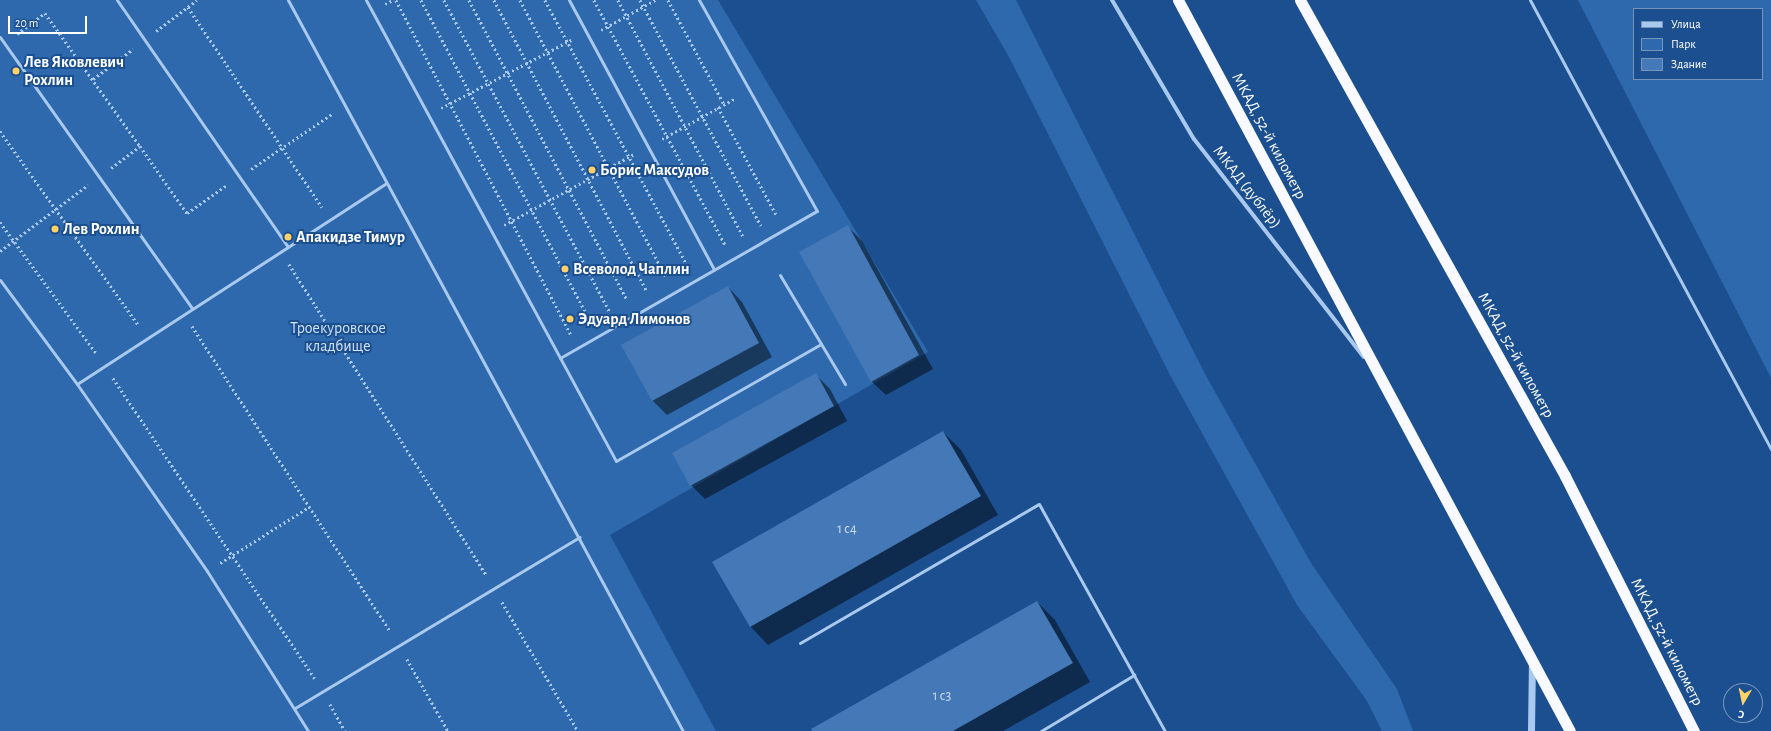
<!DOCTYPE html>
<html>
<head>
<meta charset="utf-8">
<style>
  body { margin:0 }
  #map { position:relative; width:1771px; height:731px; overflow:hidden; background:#1b4f8f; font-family:"Alegreya Sans",sans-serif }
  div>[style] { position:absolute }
  .green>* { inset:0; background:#2e69ad }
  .shadow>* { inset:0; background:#0007 }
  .building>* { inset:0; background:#4478b7 }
  .path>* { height:2.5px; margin-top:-1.25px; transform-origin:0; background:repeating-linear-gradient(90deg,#a9c9ee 0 2px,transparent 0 5px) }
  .service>* { height:3px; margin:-1.5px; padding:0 1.5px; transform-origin:1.5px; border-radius:1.5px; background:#a9c9ee }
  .minor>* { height:4px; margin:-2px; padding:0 2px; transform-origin:2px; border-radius:2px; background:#a9c9ee }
  .tertiary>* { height:7px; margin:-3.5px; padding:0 3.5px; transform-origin:3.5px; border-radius:3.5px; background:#a9c9ee }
  .trunk>* { height:11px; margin:-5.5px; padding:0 5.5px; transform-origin:5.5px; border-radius:5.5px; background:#f8faff }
  .dots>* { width:11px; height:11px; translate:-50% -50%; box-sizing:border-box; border:2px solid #1b4f8f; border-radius:50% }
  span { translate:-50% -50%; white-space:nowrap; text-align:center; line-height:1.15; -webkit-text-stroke:4px #1b4f8f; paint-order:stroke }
  .number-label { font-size:14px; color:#d0dded }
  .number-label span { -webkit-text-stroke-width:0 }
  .poi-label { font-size:16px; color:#fff; font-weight:700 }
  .left { translate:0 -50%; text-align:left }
  .street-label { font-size:16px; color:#fff }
  .park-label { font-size:16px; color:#cfe3fa }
  .legend { position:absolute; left:1633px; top:8px; width:130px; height:72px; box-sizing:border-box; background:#1b4f8f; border:1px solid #7695bc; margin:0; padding:5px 7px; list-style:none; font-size:12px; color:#fff }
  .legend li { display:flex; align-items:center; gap:8px; height:20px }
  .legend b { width:20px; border:1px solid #7695bc }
  .north { position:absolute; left:1723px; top:683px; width:40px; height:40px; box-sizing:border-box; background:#1b4f8f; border:1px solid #7695bc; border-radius:50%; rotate:189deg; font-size:11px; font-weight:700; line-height:16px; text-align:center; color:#fff }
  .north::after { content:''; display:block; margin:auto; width:14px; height:18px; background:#ffd166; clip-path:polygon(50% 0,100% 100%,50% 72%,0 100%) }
  .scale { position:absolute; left:8px; top:16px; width:79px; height:18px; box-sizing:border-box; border:2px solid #fff; border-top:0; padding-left:5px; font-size:12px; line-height:14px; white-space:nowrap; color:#fff; -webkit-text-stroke:3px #1b4f8f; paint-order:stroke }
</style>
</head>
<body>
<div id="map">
  <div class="green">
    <div style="clip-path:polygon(0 0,718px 0,928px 352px,610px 535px,716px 731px,0 731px)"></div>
    <div style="clip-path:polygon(976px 0,1016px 0,1205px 374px,1311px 563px,1397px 689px,1413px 731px,1382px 731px,1367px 701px,1297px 605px,1170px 375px,1009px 57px)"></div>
    <div style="clip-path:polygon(evenodd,1578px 0,1771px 0,1771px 378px,1578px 0,1634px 9px,1762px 9px,1762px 79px,1634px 79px,1634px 9px)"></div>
  </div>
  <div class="shadow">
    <div style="clip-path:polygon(847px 226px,862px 241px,933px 369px,886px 395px,871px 381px)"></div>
    <div style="clip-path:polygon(728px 287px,742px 302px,772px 357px,667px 415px,653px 401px,623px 346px)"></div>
    <div style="clip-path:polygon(816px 375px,830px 389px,847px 421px,705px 499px,691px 485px)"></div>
    <div style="clip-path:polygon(943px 432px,961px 450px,998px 515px,768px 645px,751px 627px,714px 562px)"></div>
    <div style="clip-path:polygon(1037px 602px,1055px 620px,1090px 682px,1003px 731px,813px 731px)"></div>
  </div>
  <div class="building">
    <div style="clip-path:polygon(848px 225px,919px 355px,871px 382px,799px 252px)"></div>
    <div style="clip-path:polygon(728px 286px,759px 343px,652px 401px,621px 345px)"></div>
    <div style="clip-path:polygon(816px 373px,834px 406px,690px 486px,672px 453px)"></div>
    <div style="clip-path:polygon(943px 431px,981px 496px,750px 627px,712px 562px)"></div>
    <div style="clip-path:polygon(1037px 601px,1073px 663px,953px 731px,812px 731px,811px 729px)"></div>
  </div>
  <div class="path">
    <div style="left:396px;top:0;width:378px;rotate:62.4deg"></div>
    <div style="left:421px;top:0;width:365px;rotate:62.2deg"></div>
    <div style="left:444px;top:0;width:353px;rotate:62deg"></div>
    <div style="left:469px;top:0;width:340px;rotate:62.2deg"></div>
    <div style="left:494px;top:0;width:329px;rotate:62.3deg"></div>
    <div style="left:520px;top:0;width:315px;rotate:62.2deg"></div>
    <div style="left:545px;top:0;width:303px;rotate:61.8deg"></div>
    <div style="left:594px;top:0;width:279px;rotate:61.8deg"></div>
    <div style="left:618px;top:0;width:267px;rotate:62.1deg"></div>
    <div style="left:640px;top:0;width:256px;rotate:61.8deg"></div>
    <div style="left:668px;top:0;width:118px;rotate:61.7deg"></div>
    <div style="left:385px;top:4px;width:9px;rotate:-27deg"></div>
    <div style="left:188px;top:7px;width:241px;rotate:56.2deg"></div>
    <div style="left:601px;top:30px;width:62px;rotate:-29.1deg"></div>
    <div style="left:156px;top:31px;width:51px;rotate:-37.1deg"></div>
    <div style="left:17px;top:34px;width:35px;rotate:-37deg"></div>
    <div style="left:45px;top:13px;width:163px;rotate:54.5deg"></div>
    <div style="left:93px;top:79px;width:50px;rotate:-36.9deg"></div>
    <div style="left:718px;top:107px;width:124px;rotate:61.6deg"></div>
    <div style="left:441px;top:108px;width:149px;rotate:-27.6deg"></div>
    <div style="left:0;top:131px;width:239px;rotate:54.5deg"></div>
    <div style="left:662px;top:139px;width:85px;rotate:-29deg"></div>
    <div style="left:111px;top:168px;width:36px;rotate:-37deg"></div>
    <div style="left:140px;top:146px;width:82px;rotate:55deg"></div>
    <div style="left:187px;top:213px;width:49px;rotate:-35deg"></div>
    <div style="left:251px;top:169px;width:99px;rotate:-34.3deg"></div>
    <div style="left:0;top:222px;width:164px;rotate:53.7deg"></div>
    <div style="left:504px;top:225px;width:148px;rotate:-28.6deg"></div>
    <div style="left:0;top:251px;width:110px;rotate:-36.9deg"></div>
    <div style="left:289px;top:264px;width:368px;rotate:57.6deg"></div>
    <div style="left:192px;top:326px;width:365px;rotate:57deg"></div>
    <div style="left:113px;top:378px;width:362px;rotate:56.1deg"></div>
    <div style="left:220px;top:563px;width:105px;rotate:-32.2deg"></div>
    <div style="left:502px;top:602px;width:150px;rotate:59.5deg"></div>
    <div style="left:407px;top:659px;width:83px;rotate:60.3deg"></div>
    <div style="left:330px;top:704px;width:31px;rotate:61deg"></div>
  </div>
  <div class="service">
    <div style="left:117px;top:0;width:300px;rotate:55.3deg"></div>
    <div style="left:288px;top:0;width:831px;rotate:61.62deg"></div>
    <div style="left:366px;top:0;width:524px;rotate:61.53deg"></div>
    <div style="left:616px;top:461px;width:236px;rotate:-29.7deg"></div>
    <div style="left:569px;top:0;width:306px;rotate:61.7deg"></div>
    <div style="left:1530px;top:0;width:510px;rotate:61.78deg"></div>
    <div style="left:0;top:37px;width:332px;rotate:54.7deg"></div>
    <div style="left:780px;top:275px;width:127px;rotate:59.2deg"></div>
    <div style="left:0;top:280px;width:129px;rotate:53.5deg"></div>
    <div style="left:77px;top:384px;width:228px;rotate:55.2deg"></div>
    <div style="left:207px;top:571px;width:189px;rotate:57.7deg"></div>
    <div style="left:560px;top:358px;width:296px;rotate:-29.8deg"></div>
    <div style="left:817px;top:211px;width:242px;rotate:-119.2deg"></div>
    <div style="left:77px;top:384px;width:369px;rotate:-33deg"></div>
    <div style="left:800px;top:643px;width:276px;rotate:-30.2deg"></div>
    <div style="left:1039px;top:504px;width:260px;rotate:61deg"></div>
    <div style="left:295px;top:708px;width:332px;rotate:-31deg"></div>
    <div style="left:1041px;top:731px;width:109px;rotate:-31.1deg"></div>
  </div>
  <div class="minor">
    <div style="left:1112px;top:0;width:161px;rotate:59.5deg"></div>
    <div style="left:1194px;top:139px;width:276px;rotate:52.1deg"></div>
  </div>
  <div class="tertiary">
    <div style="left:1531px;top:731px;width:69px;rotate:-89.2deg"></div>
  </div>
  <div class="trunk">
    <div style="left:1178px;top:0;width:829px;rotate:61.8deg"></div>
    <div style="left:1300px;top:0;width:545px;rotate:60.89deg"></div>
    <div style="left:1565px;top:476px;width:286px;rotate:63.2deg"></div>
  </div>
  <div class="dots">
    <div style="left:16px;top:71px;background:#ffd166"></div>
    <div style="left:592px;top:170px;background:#ffd166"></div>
    <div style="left:55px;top:229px;background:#ffd166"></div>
    <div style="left:288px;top:237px;background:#ffd166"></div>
    <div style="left:565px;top:269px;background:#ffd166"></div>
    <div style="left:570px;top:319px;background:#ffd166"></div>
  </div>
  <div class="number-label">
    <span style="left:847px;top:529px">1 с4</span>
    <span style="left:942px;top:696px">1 с3</span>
  </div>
  <div class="poi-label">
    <span class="left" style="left:24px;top:71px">Лев Яковлевич<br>Рохлин</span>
    <span class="left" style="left:600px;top:170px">Борис Максудов</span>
    <span class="left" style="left:63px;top:229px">Лев Рохлин</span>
    <span class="left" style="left:296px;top:237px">Апакидзе Тимур</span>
    <span class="left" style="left:573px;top:269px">Всеволод Чаплин</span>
    <span class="left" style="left:578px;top:319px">Эдуард Лимонов</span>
  </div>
  <div class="street-label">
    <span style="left:1269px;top:136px;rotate:62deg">МКАД, 52-й километр</span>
    <span style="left:1247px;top:187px;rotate:52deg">МКАД (дублёр)</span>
    <span style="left:1516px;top:355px;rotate:61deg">МКАД, 52-й километр</span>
    <span style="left:1667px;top:642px;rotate:63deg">МКАД, 52-й километр</span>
  </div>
  <div class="park-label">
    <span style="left:338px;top:337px">Троекуровское<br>кладбище</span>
  </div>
  <ul class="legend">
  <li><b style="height:5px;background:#a9c9ee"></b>Улица</li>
  <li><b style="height:11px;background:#2e69ad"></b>Парк</li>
  <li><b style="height:11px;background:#4478b7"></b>Здание</li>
  </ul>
  <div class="north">С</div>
  <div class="scale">20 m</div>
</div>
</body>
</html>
